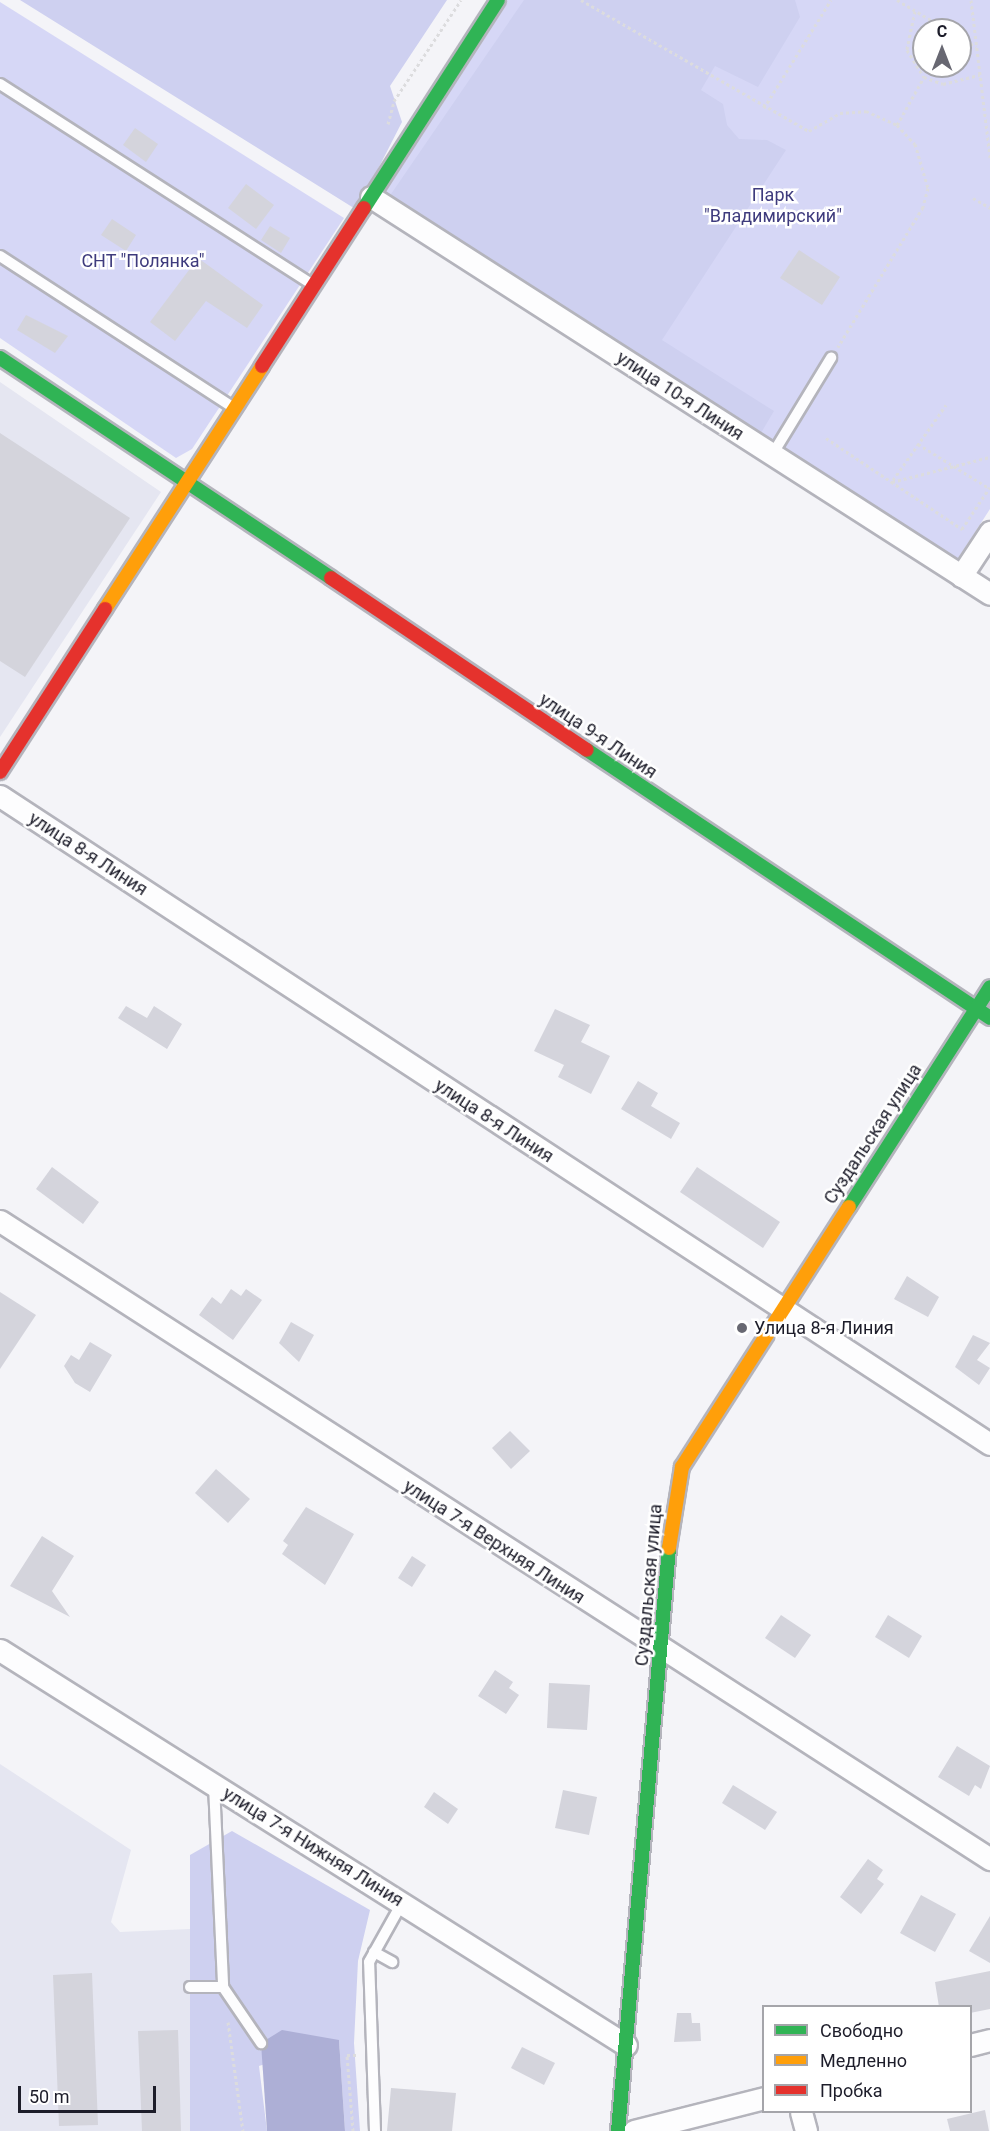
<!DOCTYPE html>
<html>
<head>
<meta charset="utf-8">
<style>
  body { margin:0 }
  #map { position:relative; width:990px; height:2131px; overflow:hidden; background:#f4f4f8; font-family:Roboto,sans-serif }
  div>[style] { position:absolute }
  .built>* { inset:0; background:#e5e6f1 }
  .green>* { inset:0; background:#d6d7f6 }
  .forest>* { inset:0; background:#ced0f0 }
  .water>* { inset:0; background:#adafd6 }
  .building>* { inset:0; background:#d4d4dc }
  .path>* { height:3px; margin-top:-1.5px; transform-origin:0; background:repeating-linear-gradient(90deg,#dcdcde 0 3px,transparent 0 6px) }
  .roads { filter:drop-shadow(2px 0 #b4b4bc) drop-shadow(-2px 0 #b4b4bc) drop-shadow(0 2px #b4b4bc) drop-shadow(0 -2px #b4b4bc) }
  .lane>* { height:10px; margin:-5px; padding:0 5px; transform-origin:5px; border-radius:5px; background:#fdfdfe }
  .street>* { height:21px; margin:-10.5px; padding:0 10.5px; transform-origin:10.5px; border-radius:10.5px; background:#fdfdfe }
  .fast>* { height:14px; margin:-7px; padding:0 7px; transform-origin:7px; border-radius:7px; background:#30b455 }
  .slow>* { height:14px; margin:-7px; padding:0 7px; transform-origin:7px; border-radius:7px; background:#ff9f0a }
  .jam>* { height:14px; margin:-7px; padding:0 7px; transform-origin:7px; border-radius:7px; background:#e5322d }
  .dots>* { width:16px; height:16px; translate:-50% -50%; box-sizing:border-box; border:3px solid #fff; border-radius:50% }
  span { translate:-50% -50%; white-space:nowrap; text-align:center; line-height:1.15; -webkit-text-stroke:5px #fff; paint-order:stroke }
  .park-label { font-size:18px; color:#3e3b7d }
  .street-label { font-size:18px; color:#1d1d2a }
  .poi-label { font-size:18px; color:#1d1d2a }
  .left { translate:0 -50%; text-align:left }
  .legend { position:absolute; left:762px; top:2005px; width:210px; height:108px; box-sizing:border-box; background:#fff; border:2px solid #a5a5aa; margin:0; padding:8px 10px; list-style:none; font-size:18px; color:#1d1d2a }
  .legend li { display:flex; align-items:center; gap:12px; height:30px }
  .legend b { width:30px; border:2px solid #a5a5aa }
  .north { position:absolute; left:912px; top:18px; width:60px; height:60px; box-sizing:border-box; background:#fff; border:2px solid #a5a5aa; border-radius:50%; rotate:0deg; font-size:16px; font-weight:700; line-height:24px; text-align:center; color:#1d1d2a }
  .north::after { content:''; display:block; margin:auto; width:21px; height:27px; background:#686872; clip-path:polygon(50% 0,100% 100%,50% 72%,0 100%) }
  .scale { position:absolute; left:18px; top:2086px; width:138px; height:27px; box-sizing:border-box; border:3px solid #1d1d2a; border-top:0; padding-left:8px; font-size:18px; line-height:21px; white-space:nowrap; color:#1d1d2a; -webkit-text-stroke:4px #fff; paint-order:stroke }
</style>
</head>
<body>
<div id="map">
  <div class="built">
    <div style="clip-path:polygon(0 382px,161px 492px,0 737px)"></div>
    <div style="clip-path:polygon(0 1764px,131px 1850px,111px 1922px,120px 1932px,190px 1929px,190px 2131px,0 2131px)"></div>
  </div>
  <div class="green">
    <div style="clip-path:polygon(evenodd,507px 0,990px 0,990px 509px,955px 563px,377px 197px,507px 0,924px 30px,960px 30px,960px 66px,924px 66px,924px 30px)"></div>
    <div style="clip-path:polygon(0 2px,344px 218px,192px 449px,176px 458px,0 338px)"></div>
  </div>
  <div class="forest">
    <div style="clip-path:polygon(20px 0,447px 0,390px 86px,402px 122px,357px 210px)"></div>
    <div style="clip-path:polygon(524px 0,795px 0,800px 17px,758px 87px,715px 66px,701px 90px,723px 104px,727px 125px,739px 139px,767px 140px,786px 150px,662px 340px,774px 411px,761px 433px,389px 197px)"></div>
    <div style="clip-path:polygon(232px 1831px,370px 1910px,358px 1961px,354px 2043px,360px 2131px,345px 2131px,339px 2040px,259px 2066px,267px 2131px,190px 2131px,190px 1855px)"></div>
  </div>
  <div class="water">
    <div style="clip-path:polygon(282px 2030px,339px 2040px,345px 2131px,267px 2131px,261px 2043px)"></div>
  </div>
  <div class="building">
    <div style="clip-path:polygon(135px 128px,158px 144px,146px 162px,123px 145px)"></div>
    <div style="clip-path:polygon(246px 184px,274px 205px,256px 229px,228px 208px)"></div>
    <div style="clip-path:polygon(112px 219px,136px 235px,126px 251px,101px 235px)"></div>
    <div style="clip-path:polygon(270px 226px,290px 238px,281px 253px,261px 240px)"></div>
    <div style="clip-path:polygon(799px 250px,840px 277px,822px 305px,780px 278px)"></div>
    <div style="clip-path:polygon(198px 258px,263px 305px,247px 328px,206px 301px,175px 341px,150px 322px)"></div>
    <div style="clip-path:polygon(26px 315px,68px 336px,55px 353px,17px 330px)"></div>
    <div style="clip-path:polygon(0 433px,130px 518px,25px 677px,0 661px)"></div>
    <div style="clip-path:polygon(126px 1006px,147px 1018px,154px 1006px,182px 1024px,167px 1049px,118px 1018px)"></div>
    <div style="clip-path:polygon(555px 1009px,590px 1025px,581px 1042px,610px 1056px,591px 1094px,558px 1077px,564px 1065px,534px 1051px)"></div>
    <div style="clip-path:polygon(638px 1081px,658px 1093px,651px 1106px,680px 1123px,671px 1139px,621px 1109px)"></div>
    <div style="clip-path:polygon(52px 1167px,99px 1202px,83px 1224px,36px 1189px)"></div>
    <div style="clip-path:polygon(697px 1167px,780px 1222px,763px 1248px,680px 1192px)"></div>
    <div style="clip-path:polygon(907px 1276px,939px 1297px,928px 1317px,894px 1299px)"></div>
    <div style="clip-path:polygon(231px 1289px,241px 1296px,246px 1289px,262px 1300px,233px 1340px,199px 1315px,212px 1297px,221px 1304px)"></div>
    <div style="clip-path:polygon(0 1292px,36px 1315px,0 1369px)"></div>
    <div style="clip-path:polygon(291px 1322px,314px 1335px,299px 1362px,279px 1343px)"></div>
    <div style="clip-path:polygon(973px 1335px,990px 1343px,977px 1360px,990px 1368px,979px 1385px,955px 1367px)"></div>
    <div style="clip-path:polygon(90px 1342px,112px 1355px,90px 1392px,75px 1383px,64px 1366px,71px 1355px,79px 1360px)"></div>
    <div style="clip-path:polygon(510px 1431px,530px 1451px,511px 1469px,492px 1448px)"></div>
    <div style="clip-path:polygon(216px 1469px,250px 1499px,228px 1523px,195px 1493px)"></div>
    <div style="clip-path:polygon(306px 1507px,354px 1534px,325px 1585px,282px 1554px,288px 1545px,283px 1541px)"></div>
    <div style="clip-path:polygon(42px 1536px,74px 1556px,52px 1591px,70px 1617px,10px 1586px)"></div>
    <div style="clip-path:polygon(412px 1556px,426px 1565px,412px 1587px,398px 1578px)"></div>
    <div style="clip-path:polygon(781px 1615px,811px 1635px,795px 1658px,765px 1638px)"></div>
    <div style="clip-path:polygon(888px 1615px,922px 1636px,909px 1658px,875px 1637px)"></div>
    <div style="clip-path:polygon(495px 1670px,513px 1682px,509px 1688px,519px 1695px,506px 1714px,478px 1696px)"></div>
    <div style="clip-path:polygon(549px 1683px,590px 1685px,587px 1730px,547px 1728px)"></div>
    <div style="clip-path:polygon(957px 1746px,990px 1766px,981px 1789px,975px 1785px,969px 1796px,938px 1777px)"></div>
    <div style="clip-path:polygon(733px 1785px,777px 1812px,765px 1830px,722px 1803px)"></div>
    <div style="clip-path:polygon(563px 1790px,597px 1797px,589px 1835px,555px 1828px)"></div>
    <div style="clip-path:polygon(434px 1792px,458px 1809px,448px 1824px,424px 1807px)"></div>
    <div style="clip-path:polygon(868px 1859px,883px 1870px,877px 1879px,884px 1884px,861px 1914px,840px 1897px)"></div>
    <div style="clip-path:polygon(921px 1895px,956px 1914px,935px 1952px,900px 1933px)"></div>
    <div style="clip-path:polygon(990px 1916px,990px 1963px,969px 1951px)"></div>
    <div style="clip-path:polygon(990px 1971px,990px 2009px,970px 2013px,970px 2007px,939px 2007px,935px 1982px)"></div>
    <div style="clip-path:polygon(92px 1973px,98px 2125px,59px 2126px,53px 1975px)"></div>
    <div style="clip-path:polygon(677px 2013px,691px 2013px,692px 2023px,700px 2023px,701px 2041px,674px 2042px)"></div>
    <div style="clip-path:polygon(178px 2030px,181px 2131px,142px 2131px,138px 2031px)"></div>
    <div style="clip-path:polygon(522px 2047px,555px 2063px,544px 2085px,511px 2068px)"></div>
    <div style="clip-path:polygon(391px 2088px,456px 2093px,452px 2131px,387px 2131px)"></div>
    <div style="clip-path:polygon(985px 2110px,989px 2131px,950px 2131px,947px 2119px)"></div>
  </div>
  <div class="path">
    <div style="left:581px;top:0;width:263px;rotate:29.9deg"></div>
    <div style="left:809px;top:131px;width:36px;rotate:-30deg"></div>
    <div style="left:840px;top:113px;width:26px;rotate:-4deg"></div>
    <div style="left:866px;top:111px;width:34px;rotate:24deg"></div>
    <div style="left:897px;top:125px;width:26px;rotate:47deg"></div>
    <div style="left:915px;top:144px;width:46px;rotate:73.5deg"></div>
    <div style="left:928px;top:188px;width:20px;rotate:105deg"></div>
    <div style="left:923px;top:207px;width:164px;rotate:121.3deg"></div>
    <div style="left:897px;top:0;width:59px;rotate:30.5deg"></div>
    <div style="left:971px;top:0;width:159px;rotate:83.1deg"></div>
    <div style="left:915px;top:11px;width:40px;rotate:102deg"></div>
    <div style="left:907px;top:50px;width:32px;rotate:58deg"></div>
    <div style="left:924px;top:77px;width:20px;rotate:20deg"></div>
    <div style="left:943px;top:84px;width:38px;rotate:-14deg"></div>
    <div style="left:960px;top:37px;width:19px;rotate:32deg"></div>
    <div style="left:764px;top:108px;width:127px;rotate:-58.2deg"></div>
    <div style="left:388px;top:124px;width:24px;rotate:-75deg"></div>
    <div style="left:394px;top:101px;width:121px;rotate:-56.4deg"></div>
    <div style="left:897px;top:125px;width:55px;rotate:-60.6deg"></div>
    <div style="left:973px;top:198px;width:20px;rotate:30deg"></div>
    <div style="left:826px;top:438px;width:164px;rotate:33.8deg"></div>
    <div style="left:962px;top:529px;width:50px;rotate:-56.3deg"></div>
    <div style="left:918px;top:444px;width:84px;rotate:31.8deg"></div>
    <div style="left:893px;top:480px;width:92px;rotate:-54.8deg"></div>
    <div style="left:892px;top:482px;width:101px;rotate:-14.3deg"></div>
    <div style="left:228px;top:2022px;width:110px;rotate:82.2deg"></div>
    <div style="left:353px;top:2131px;width:76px;rotate:-94.5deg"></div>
    <div style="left:347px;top:2055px;width:11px"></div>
  </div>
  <div class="roads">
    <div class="lane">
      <div style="left:0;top:84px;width:370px;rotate:32.7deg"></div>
      <div style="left:0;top:256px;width:279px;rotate:33deg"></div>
      <div style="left:772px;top:455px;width:114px;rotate:-58.7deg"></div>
      <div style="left:214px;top:1785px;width:202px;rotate:87.4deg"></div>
      <div style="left:223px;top:1987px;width:68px;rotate:55.8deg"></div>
      <div style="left:374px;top:1952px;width:21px;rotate:29deg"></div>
      <div style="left:190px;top:1987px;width:33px"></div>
      <div style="left:375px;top:2131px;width:169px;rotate:-92deg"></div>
      <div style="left:369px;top:1962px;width:68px;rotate:-60.8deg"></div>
    </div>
    <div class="street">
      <div style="left:371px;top:197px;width:735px;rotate:32.67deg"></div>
      <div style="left:961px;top:576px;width:53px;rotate:-56.6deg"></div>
      <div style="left:0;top:796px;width:1183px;rotate:33.21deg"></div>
      <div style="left:0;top:1221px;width:1178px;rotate:32.8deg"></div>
      <div style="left:0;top:1650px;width:740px;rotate:32.25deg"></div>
      <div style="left:970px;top:2045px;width:21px;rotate:-14deg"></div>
      <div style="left:801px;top:2112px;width:20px;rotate:75deg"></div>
      <div style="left:634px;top:2131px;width:134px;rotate:-14.2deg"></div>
    </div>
    <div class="fast">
      <div style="left:364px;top:208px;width:247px;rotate:-57.2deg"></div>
      <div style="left:0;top:358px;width:397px;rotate:33.6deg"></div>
      <div style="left:587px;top:750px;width:484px;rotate:33.6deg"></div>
      <div style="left:849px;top:1207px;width:261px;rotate:-57.3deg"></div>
      <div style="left:618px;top:2131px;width:585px;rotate:-85deg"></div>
    </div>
    <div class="slow">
      <div style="left:105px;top:609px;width:289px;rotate:-57.1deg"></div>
      <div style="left:669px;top:1548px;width:82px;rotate:-80.9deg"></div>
      <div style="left:682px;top:1467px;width:309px;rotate:-57.3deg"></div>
    </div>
    <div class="jam">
      <div style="left:262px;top:366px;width:188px;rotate:-57.2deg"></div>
      <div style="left:331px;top:578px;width:308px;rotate:33.9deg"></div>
      <div style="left:0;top:772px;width:194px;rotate:-57.2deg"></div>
    </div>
  </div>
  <div class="dots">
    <div style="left:742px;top:1328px;background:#686872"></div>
  </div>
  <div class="park-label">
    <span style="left:773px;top:206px">Парк<br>"Владимирский"</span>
    <span style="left:143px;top:261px">СНТ "Полянка"</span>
  </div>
  <div class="street-label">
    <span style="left:680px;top:396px;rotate:33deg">улица 10-я Линия</span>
    <span style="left:598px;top:736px;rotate:34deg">улица 9-я Линия</span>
    <span style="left:88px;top:854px;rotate:33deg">улица 8-я Линия</span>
    <span style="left:494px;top:1121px;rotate:33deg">улица 8-я Линия</span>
    <span style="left:873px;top:1134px;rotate:-57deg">Суздальская улица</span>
    <span style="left:494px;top:1542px;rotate:33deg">улица 7-я Верхняя Линия</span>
    <span style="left:649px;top:1585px;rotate:-85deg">Суздальская улица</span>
    <span style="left:313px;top:1847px;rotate:32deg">улица 7-я Нижняя Линия</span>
  </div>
  <div class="poi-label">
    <span class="left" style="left:754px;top:1328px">Улица 8-я Линия</span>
  </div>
  <ul class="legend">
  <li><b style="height:8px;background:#30b455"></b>Свободно</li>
  <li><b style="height:8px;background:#ff9f0a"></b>Медленно</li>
  <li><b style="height:8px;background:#e5322d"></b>Пробка</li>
  </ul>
  <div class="north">С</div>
  <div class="scale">50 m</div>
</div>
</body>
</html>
